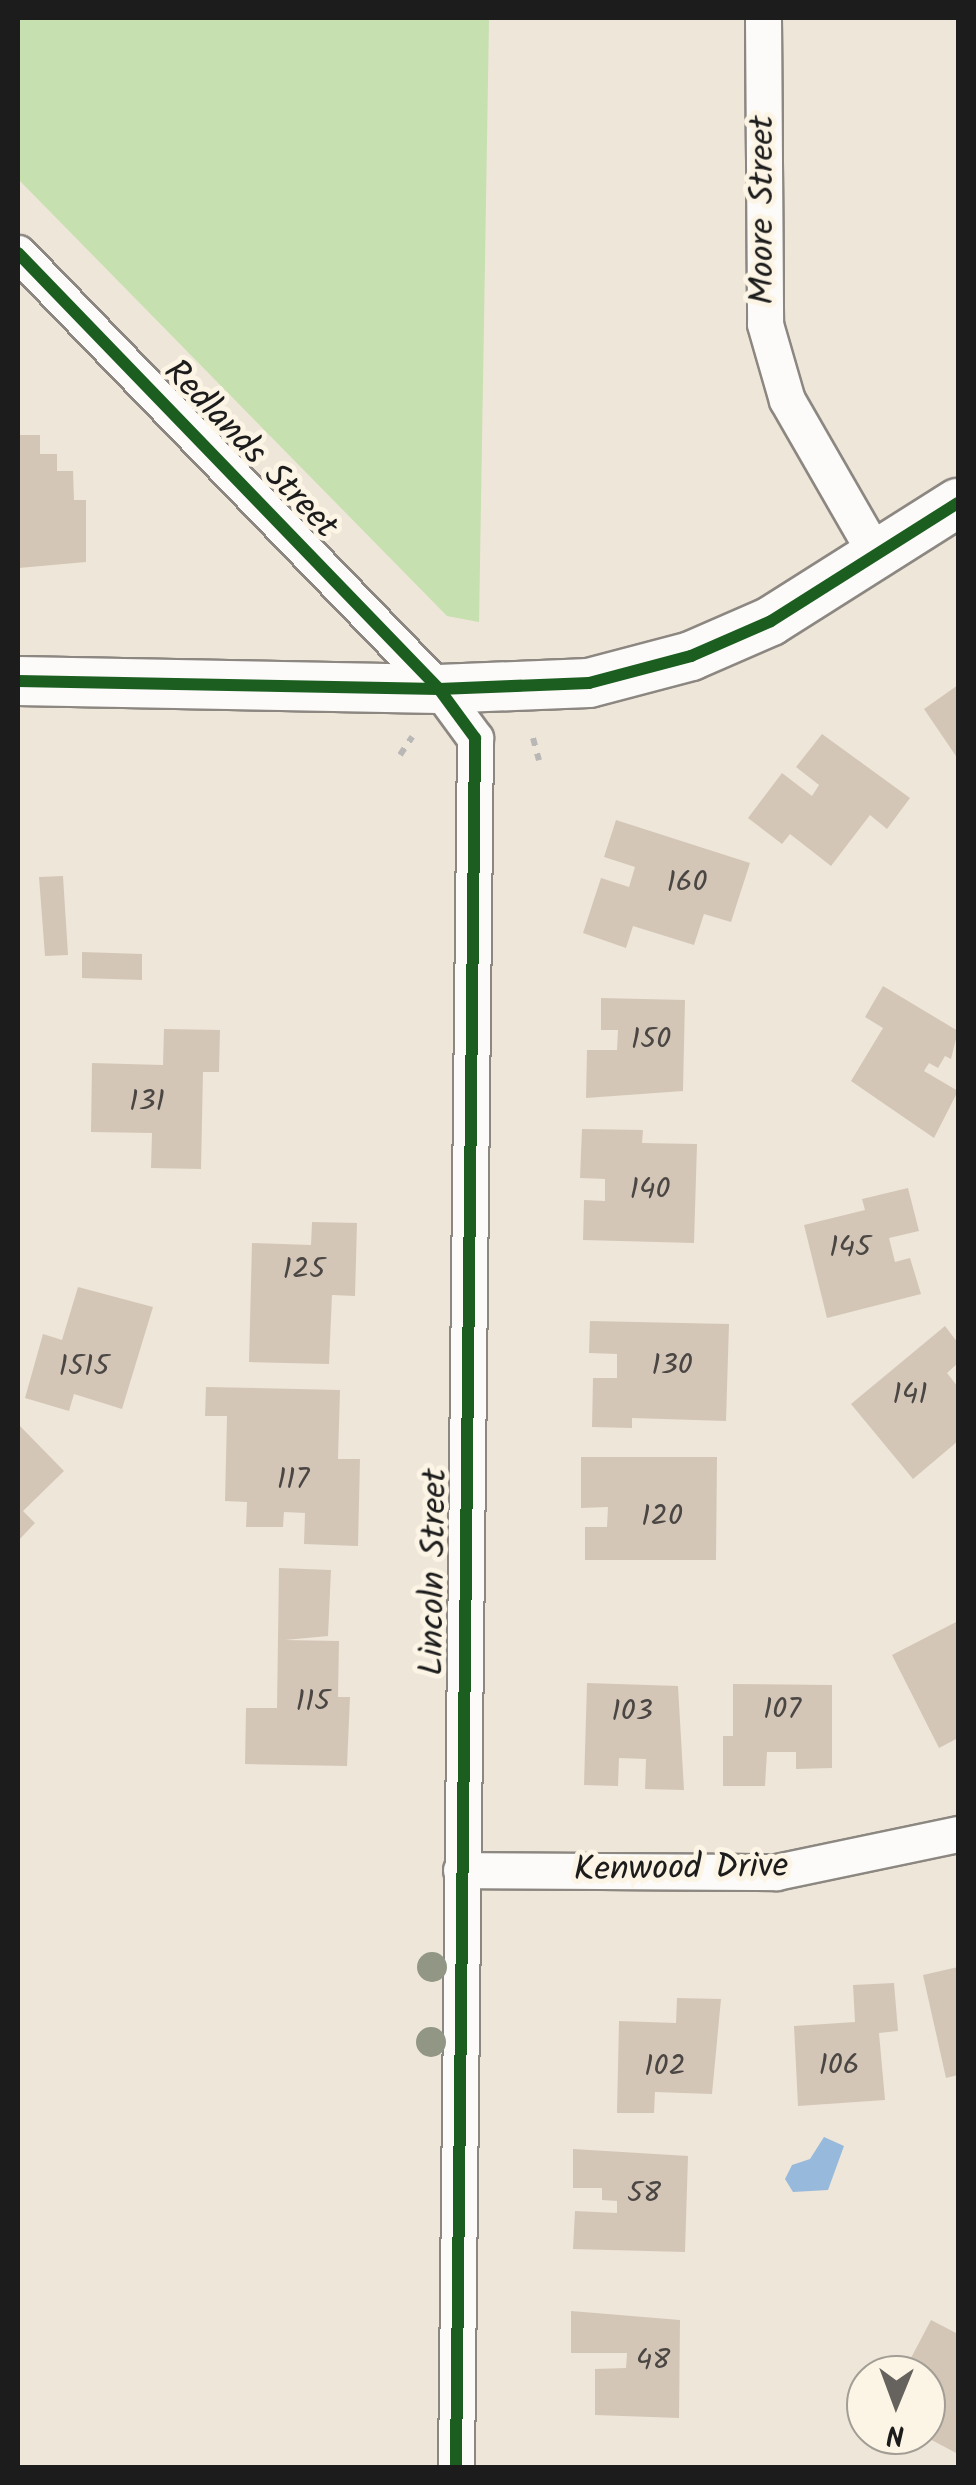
<!DOCTYPE html>
<html>
<head>
<meta charset="utf-8">
<style>
  body { margin:0 }
  #map { position:relative; width:976px; height:2485px; overflow:hidden; background:#eee6d9; font-family:Kalam,sans-serif }
  div>[style] { position:absolute }
  .green>* { inset:0; background:#c6e0af }
  .water>* { inset:0; background:#97b9dc }
  .building>* { inset:0; background:#d4c6b7 }
  .path>* { height:6px; margin-top:-3px; transform-origin:0; background:repeating-linear-gradient(90deg,#b9b8b6 0 8px,transparent 0 16px) }
  .roads { filter:drop-shadow(2px 0 #8c8781) drop-shadow(-2px 0 #8c8781) drop-shadow(0 2px #8c8781) drop-shadow(0 -2px #8c8781) }
  .street>* { height:35px; margin:-17.5px; padding:0 17.5px; transform-origin:17.5px; border-radius:17.5px; background:#fcfbf9 }
  .secondary>* { height:48px; margin:-24px; padding:0 24px; transform-origin:24px; border-radius:24px; background:#fcfbf9 }
  .cycleway>* { height:12px; margin:-6px; padding:0 6px; transform-origin:6px; border-radius:6px; background:#1b5e20 }
  .trees>* { width:30px; height:30px; margin:-15px; border-radius:50%; background:#919784 }
  span { translate:-50% -50%; white-space:nowrap; text-align:center; line-height:1.15; -webkit-text-stroke:10px #fcf5e5; paint-order:stroke }
  .number-label { font-size:30px; color:#4a4643 }
  .number-label span { -webkit-text-stroke-width:0 }
  .street-label { font-size:35px; color:#1c1c1c }
  .frame { position:absolute; inset:0; border:20px solid #1c1c1c; pointer-events:none }
  .north { position:absolute; left:846px; top:2355px; width:100px; height:100px; box-sizing:border-box; background:#fcf5e5; border:2px solid #a29e95; border-radius:50%; rotate:181deg; font-size:28px; font-weight:700; line-height:40px; text-align:center; color:#1c1c1c }
  .north::after { content:''; display:block; margin:auto; width:35px; height:45px; background:#66635e; clip-path:polygon(50% 0,100% 100%,50% 72%,0 100%) }
</style>
</head>
<body>
<div id="map">
  <div class="green">
    <div style="clip-path:polygon(18px 18px,489px 18px,479px 622px,447px 616px,18px 179px)"></div>
  </div>
  <div class="water">
    <div style="clip-path:polygon(824px 2137px,844px 2146px,828px 2190px,793px 2192px,785px 2179px,792px 2165px,810px 2159px)"></div>
  </div>
  <div class="building">
    <div style="clip-path:polygon(18px 435px,40px 435px,40px 454px,57px 454px,57px 471px,73px 471px,74px 500px,86px 500px,86px 562px,19px 568px)"></div>
    <div style="clip-path:polygon(958px 685px,958px 759px,924px 709px)"></div>
    <div style="clip-path:polygon(822px 734px,910px 798px,887px 829px,870px 815px,831px 866px,790px 834px,782px 844px,748px 818px,782px 773px,812px 796px,819px 785px,796px 767px)"></div>
    <div style="clip-path:polygon(616px 820px,750px 863px,731px 922px,704px 914px,694px 945px,633px 926px,626px 948px,583px 933px,601px 878px,629px 887px,635px 867px,604px 857px)"></div>
    <div style="clip-path:polygon(63px 876px,68px 955px,45px 956px,39px 877px)"></div>
    <div style="clip-path:polygon(82px 952px,142px 954px,142px 980px,82px 978px)"></div>
    <div style="clip-path:polygon(883px 986px,958px 1031px,951px 1059px,945px 1056px,938px 1068px,929px 1063px,924px 1071px,958px 1091px,934px 1138px,851px 1081px,883px 1028px,865px 1017px)"></div>
    <div style="clip-path:polygon(601px 998px,685px 1000px,683px 1091px,586px 1098px,587px 1050px,617px 1050px,618px 1030px,601px 1030px)"></div>
    <div style="clip-path:polygon(164px 1029px,220px 1030px,219px 1072px,203px 1072px,201px 1169px,151px 1168px,152px 1133px,91px 1132px,92px 1063px,163px 1065px)"></div>
    <div style="clip-path:polygon(582px 1129px,643px 1130px,642px 1143px,697px 1144px,694px 1243px,583px 1240px,584px 1200px,605px 1201px,605px 1179px,580px 1178px)"></div>
    <div style="clip-path:polygon(908px 1188px,919px 1231px,889px 1238px,895px 1262px,910px 1258px,921px 1294px,827px 1318px,804px 1225px,865px 1210px,862px 1199px)"></div>
    <div style="clip-path:polygon(312px 1222px,357px 1223px,355px 1296px,332px 1295px,329px 1364px,249px 1362px,252px 1243px,311px 1245px)"></div>
    <div style="clip-path:polygon(78px 1287px,153px 1307px,122px 1409px,74px 1394px,69px 1411px,25px 1398px,43px 1334px,62px 1340px)"></div>
    <div style="clip-path:polygon(590px 1321px,729px 1324px,726px 1421px,632px 1418px,632px 1428px,592px 1427px,593px 1378px,617px 1378px,617px 1354px,589px 1353px)"></div>
    <div style="clip-path:polygon(945px 1326px,958px 1343px,958px 1363px,947px 1373px,958px 1387px,958px 1441px,913px 1479px,851px 1404px)"></div>
    <div style="clip-path:polygon(206px 1387px,340px 1390px,338px 1459px,360px 1459px,358px 1546px,304px 1544px,305px 1513px,284px 1512px,283px 1527px,246px 1527px,247px 1502px,225px 1501px,227px 1416px,205px 1416px)"></div>
    <div style="clip-path:polygon(18px 1424px,64px 1471px,23px 1511px,35px 1523px,18px 1541px)"></div>
    <div style="clip-path:polygon(581px 1457px,717px 1457px,716px 1560px,585px 1560px,585px 1527px,607px 1527px,608px 1507px,581px 1508px)"></div>
    <div style="clip-path:polygon(279px 1568px,331px 1570px,328px 1636px,285px 1640px,339px 1641px,338px 1697px,350px 1697px,347px 1766px,245px 1764px,246px 1708px,277px 1708px)"></div>
    <div style="clip-path:polygon(958px 1621px,958px 1738px,939px 1748px,892px 1655px)"></div>
    <div style="clip-path:polygon(587px 1683px,678px 1686px,684px 1790px,645px 1789px,646px 1759px,619px 1758px,618px 1786px,584px 1785px)"></div>
    <div style="clip-path:polygon(733px 1684px,832px 1685px,832px 1768px,796px 1769px,796px 1752px,767px 1752px,765px 1786px,723px 1786px,723px 1736px,733px 1736px)"></div>
    <div style="clip-path:polygon(958px 1967px,958px 2075px,946px 2078px,923px 1975px)"></div>
    <div style="clip-path:polygon(894px 1983px,898px 2031px,879px 2033px,885px 2100px,798px 2106px,794px 2026px,855px 2022px,853px 1985px)"></div>
    <div style="clip-path:polygon(677px 1998px,721px 1999px,712px 2094px,655px 2092px,654px 2113px,617px 2113px,619px 2021px,676px 2023px)"></div>
    <div style="clip-path:polygon(573px 2149px,688px 2156px,685px 2252px,573px 2249px,575px 2211px,617px 2213px,617px 2201px,602px 2200px,602px 2188px,573px 2188px)"></div>
    <div style="clip-path:polygon(571px 2311px,680px 2320px,679px 2418px,595px 2415px,595px 2369px,626px 2368px,627px 2353px,571px 2353px)"></div>
    <div style="clip-path:polygon(931px 2320px,958px 2334px,958px 2454px,926px 2437px,926px 2375px,902px 2375px)"></div>
  </div>
  <div class="path">
    <div style="left:533px;top:738px;width:23px;rotate:75deg"></div>
    <div style="left:400px;top:755px;width:22px;rotate:-56deg"></div>
  </div>
  <div class="roads">
    <div class="street">
      <div style="left:763px;top:18px;width:306px;rotate:89.6deg"></div>
      <div style="left:765px;top:324px;width:79px;rotate:73.9deg"></div>
      <div style="left:787px;top:400px;width:179px;rotate:60.1deg"></div>
      <div style="left:18px;top:253px;width:606px;rotate:46deg"></div>
      <div style="left:439px;top:689px;width:61px;rotate:53.7deg"></div>
      <div style="left:475px;top:738px;width:1730px;rotate:90.63deg"></div>
      <div style="left:461px;top:1870px;width:315px;rotate:0.4deg"></div>
      <div style="left:776px;top:1872px;width:186px;rotate:-11.8deg"></div>
    </div>
    <div class="secondary">
      <div style="left:18px;top:681px;width:421px;rotate:1.1deg"></div>
      <div style="left:439px;top:689px;width:150px;rotate:-2.3deg"></div>
      <div style="left:589px;top:683px;width:106px;rotate:-14.8deg"></div>
      <div style="left:691px;top:656px;width:87px;rotate:-23.6deg"></div>
      <div style="left:771px;top:621px;width:221px;rotate:-32.3deg"></div>
    </div>
  </div>
  <div class="cycleway">
    <div style="left:18px;top:253px;width:606px;rotate:46deg"></div>
    <div style="left:439px;top:689px;width:61px;rotate:53.7deg"></div>
    <div style="left:475px;top:738px;width:1730px;rotate:90.63deg"></div>
    <div style="left:18px;top:681px;width:421px;rotate:1.1deg"></div>
    <div style="left:439px;top:689px;width:150px;rotate:-2.3deg"></div>
    <div style="left:589px;top:683px;width:106px;rotate:-14.8deg"></div>
    <div style="left:691px;top:656px;width:87px;rotate:-23.6deg"></div>
    <div style="left:771px;top:621px;width:221px;rotate:-32.3deg"></div>
  </div>
  <div class="trees">
    <div style="left:432px;top:1967px"></div>
    <div style="left:431px;top:2042px"></div>
  </div>
  <div class="number-label">
    <span style="left:687px;top:883px">160</span>
    <span style="left:651px;top:1040px">150</span>
    <span style="left:147px;top:1102px">131</span>
    <span style="left:650px;top:1190px">140</span>
    <span style="left:850px;top:1248px">145</span>
    <span style="left:304px;top:1270px">125</span>
    <span style="left:672px;top:1366px">130</span>
    <span style="left:84px;top:1367px">1515</span>
    <span style="left:910px;top:1395px">141</span>
    <span style="left:293px;top:1480px">117</span>
    <span style="left:662px;top:1517px">120</span>
    <span style="left:313px;top:1702px">115</span>
    <span style="left:782px;top:1710px">107</span>
    <span style="left:632px;top:1712px">103</span>
    <span style="left:839px;top:2066px">106</span>
    <span style="left:665px;top:2067px">102</span>
    <span style="left:644px;top:2194px">58</span>
    <span style="left:653px;top:2361px">48</span>
  </div>
  <div class="street-label">
    <span style="left:764px;top:210px;rotate:-90deg">Moore Street</span>
    <span style="left:250px;top:450px;rotate:46deg">Redlands Street</span>
    <span style="left:435px;top:1572px;rotate:-89deg">Lincoln Street</span>
    <span style="left:681px;top:1869px;rotate:-1deg">Kenwood Drive</span>
  </div>
  <div class="frame"></div>
  <div class="north">N</div>
</div>
</body>
</html>
